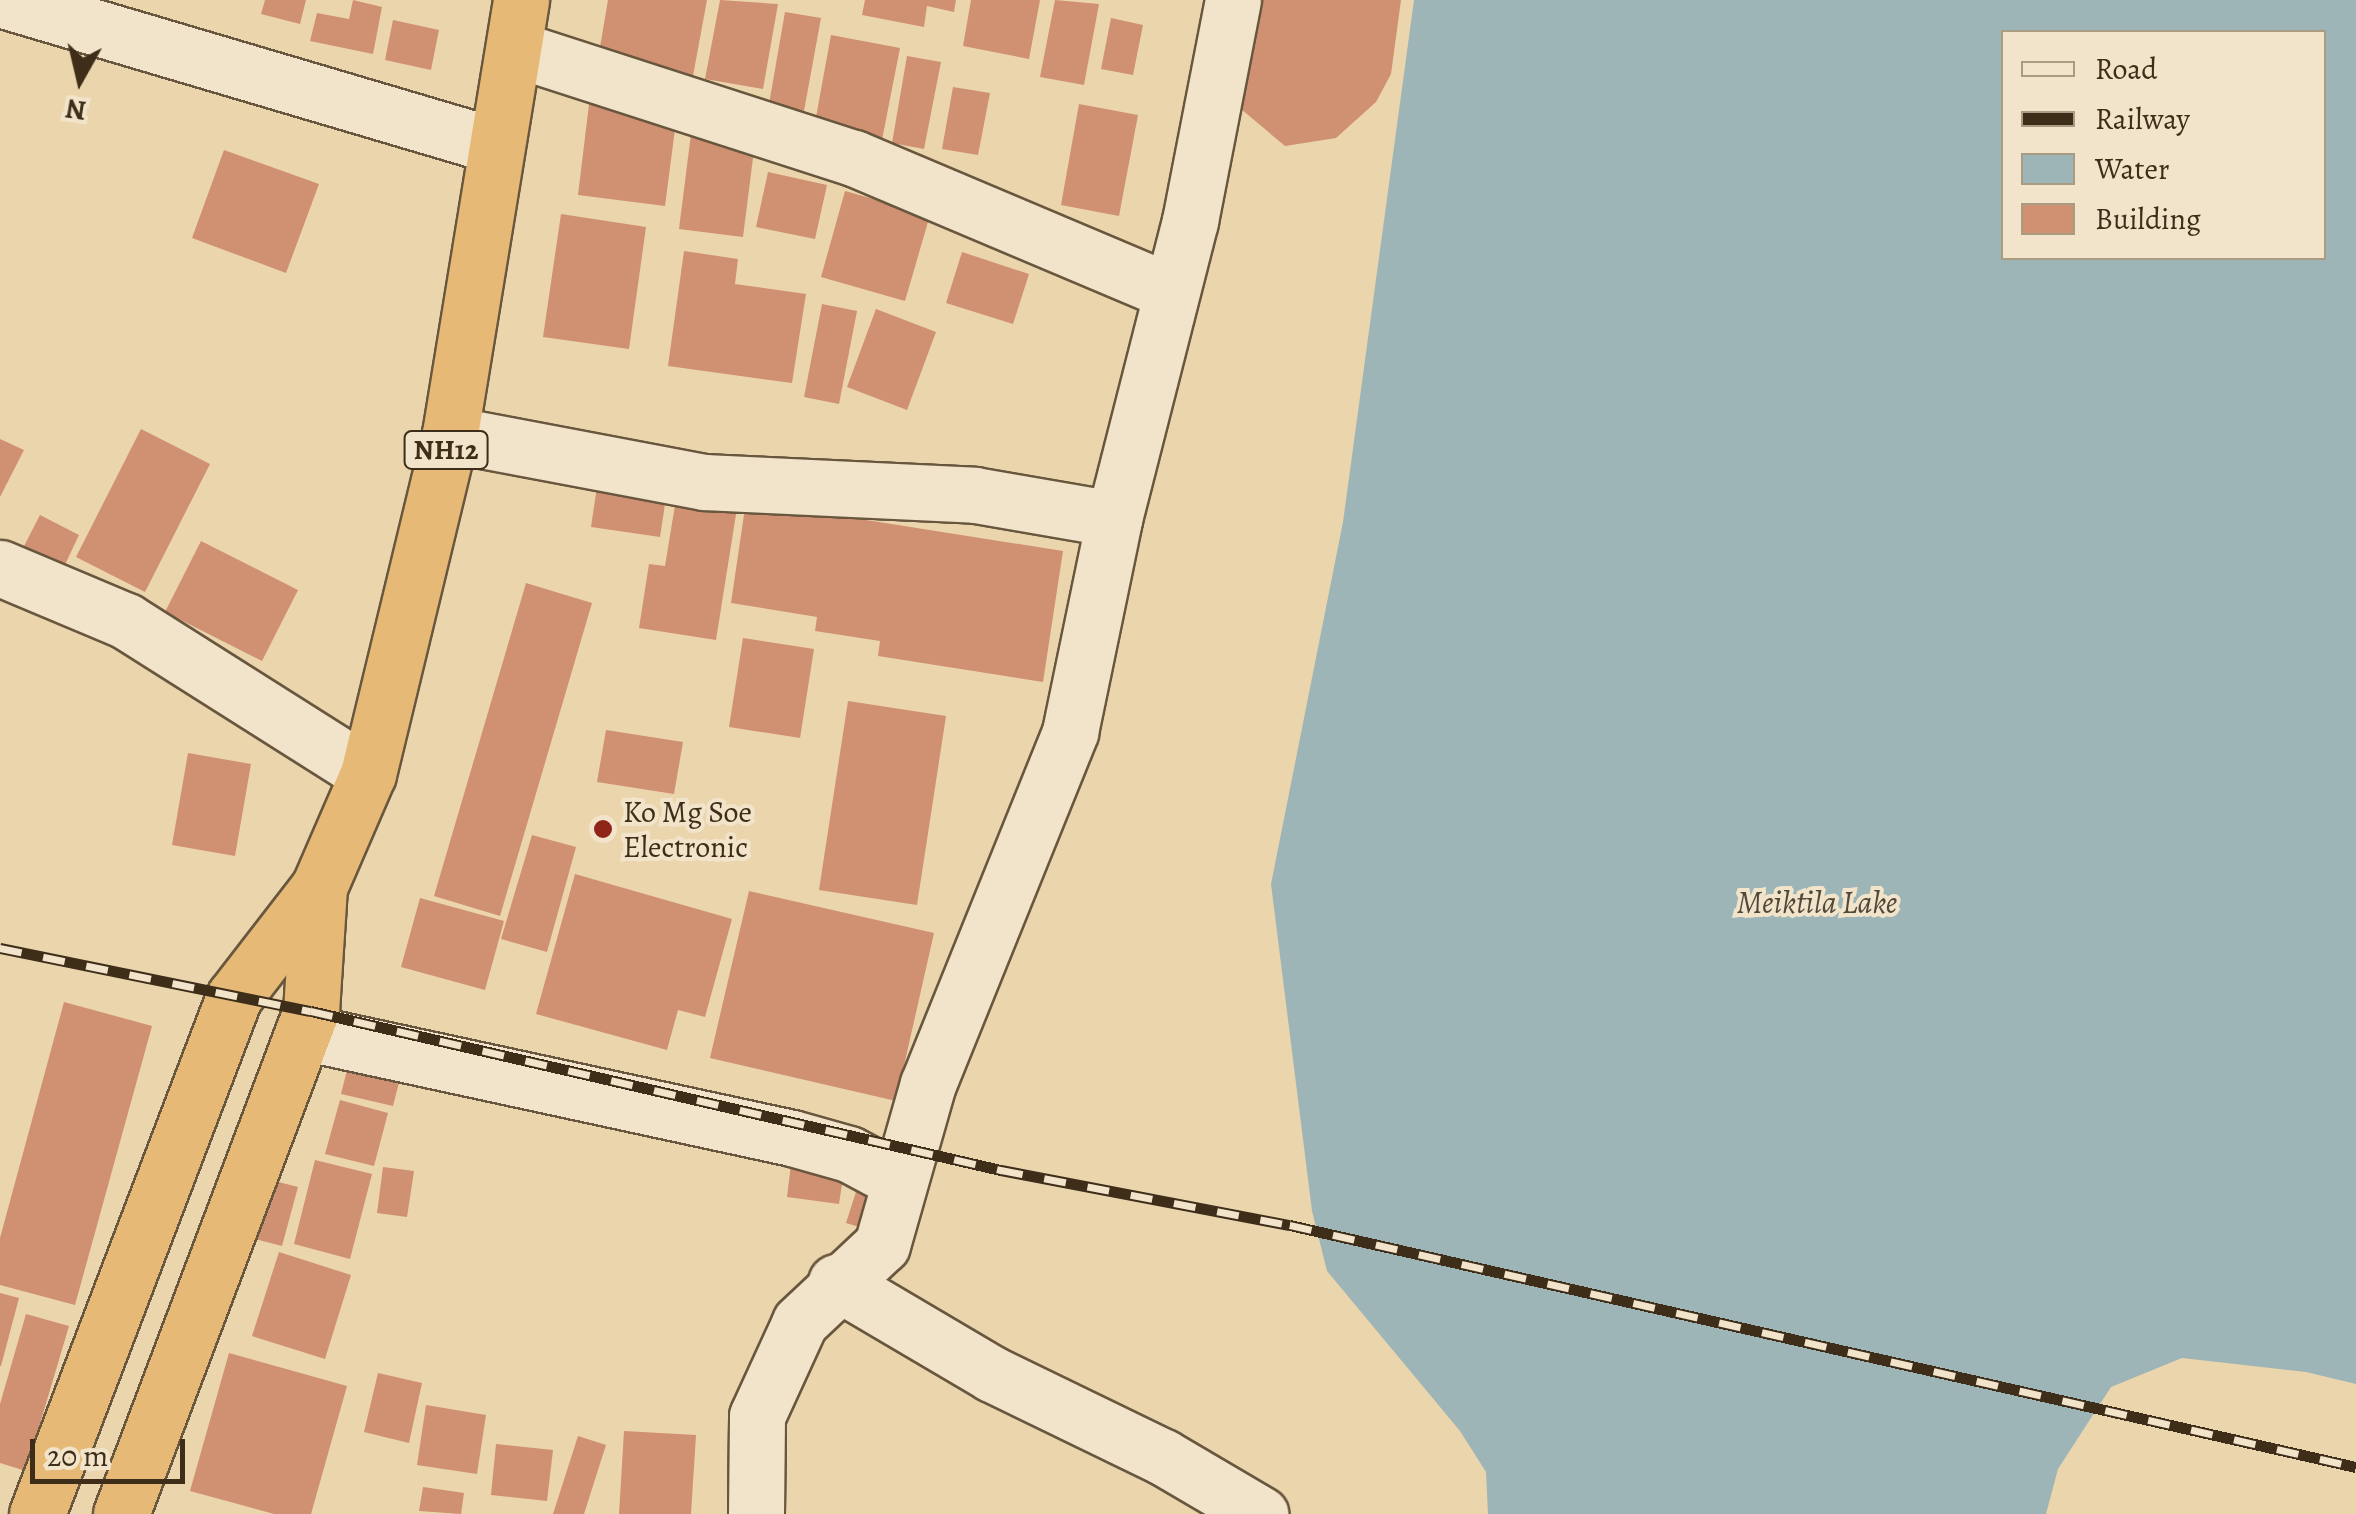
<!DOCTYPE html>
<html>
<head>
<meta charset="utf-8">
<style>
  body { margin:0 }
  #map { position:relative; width:2356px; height:1514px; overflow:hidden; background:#ebd5ad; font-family:Alegreya,serif }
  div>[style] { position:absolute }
  .water>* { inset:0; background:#9eb5b7 }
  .building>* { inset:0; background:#d09072 }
  .roads { filter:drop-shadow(2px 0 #68573e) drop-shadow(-2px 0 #68573e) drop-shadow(0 2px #68573e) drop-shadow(0 -2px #68573e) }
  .street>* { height:55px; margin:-27.5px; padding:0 27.5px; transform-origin:27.5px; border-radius:27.5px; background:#f2e4ca }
  .highway>* { height:55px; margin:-27.5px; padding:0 27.5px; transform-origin:27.5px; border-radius:27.5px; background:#e6ba76 }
  .rail>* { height:11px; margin-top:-5.5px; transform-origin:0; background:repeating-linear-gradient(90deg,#f2e4ca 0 22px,#3d2d19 0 44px); box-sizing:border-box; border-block:2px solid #3d2d19 }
  .dots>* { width:28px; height:28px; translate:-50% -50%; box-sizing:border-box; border:5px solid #f2e4ca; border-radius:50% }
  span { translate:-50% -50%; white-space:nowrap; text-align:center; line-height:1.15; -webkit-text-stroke:8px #f2e4ca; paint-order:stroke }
  .shield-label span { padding:2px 8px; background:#f2e4ca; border:2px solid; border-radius:8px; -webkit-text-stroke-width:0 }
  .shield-label { font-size:28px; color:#3d2d19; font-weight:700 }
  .poi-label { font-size:30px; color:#3d2d19 }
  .left { translate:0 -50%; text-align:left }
  .water-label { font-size:32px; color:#504839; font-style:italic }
  .legend { position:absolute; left:2001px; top:30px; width:325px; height:230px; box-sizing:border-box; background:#f2e4ca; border:2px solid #aa9b83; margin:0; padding:12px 18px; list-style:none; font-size:30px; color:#3d2d19 }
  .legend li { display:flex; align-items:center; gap:20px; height:50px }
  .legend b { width:50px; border:2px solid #aa9b83 }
  .north { position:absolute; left:30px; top:30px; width:100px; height:100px; -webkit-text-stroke:8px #f2e4ca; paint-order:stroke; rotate:188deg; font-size:28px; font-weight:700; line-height:40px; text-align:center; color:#3d2d19 }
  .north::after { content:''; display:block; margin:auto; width:35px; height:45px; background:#3d2d19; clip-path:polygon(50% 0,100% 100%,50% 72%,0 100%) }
  .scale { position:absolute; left:30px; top:1439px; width:155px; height:45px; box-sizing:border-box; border:5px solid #3d2d19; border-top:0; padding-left:12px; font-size:30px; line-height:35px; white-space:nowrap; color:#3d2d19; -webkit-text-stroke:8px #f2e4ca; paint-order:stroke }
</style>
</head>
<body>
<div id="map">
  <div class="water">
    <div style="clip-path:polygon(evenodd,1414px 0,2356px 0,2356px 1384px,2306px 1372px,2182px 1358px,2111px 1387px,2058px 1469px,2046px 1514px,1488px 1514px,1486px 1472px,1460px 1431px,1327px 1271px,1312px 1211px,1271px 884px,1343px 522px,1414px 0,2004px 32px,2324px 32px,2324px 258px,2004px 258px,2004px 32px)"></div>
  </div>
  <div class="building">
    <div style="clip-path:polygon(265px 0,306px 0,300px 24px,261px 14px)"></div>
    <div style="clip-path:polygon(353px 0,382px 7px,373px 54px,310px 41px,317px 13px,349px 19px)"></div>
    <div style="clip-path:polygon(608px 0,707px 0,693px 76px,598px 59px)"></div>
    <div style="clip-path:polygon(720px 0,778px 4px,763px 89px,705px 79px)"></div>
    <div style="clip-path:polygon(865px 0,956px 0,954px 12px,927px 6px,924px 27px,862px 15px)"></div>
    <div style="clip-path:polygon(971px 0,1040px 0,1029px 59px,963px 46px)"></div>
    <div style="clip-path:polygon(1055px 0,1099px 4px,1084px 85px,1040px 77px)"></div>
    <div style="clip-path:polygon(1243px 0,1401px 0,1391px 74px,1376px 102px,1336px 138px,1285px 146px,1241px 109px,1235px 56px)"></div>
    <div style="clip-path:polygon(785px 12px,821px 18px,804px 111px,769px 104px)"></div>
    <div style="clip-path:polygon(1111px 18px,1143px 25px,1133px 75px,1101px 69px)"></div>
    <div style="clip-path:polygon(393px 20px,439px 30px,431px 70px,385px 60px)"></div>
    <div style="clip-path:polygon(831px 35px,900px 48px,882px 140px,814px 128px)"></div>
    <div style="clip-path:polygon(907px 56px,941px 62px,924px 149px,892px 143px)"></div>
    <div style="clip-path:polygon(953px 87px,990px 93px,978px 155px,942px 149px)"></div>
    <div style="clip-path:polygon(590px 96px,678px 106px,665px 206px,578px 195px)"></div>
    <div style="clip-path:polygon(1079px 104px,1138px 115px,1119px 216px,1061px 205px)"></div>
    <div style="clip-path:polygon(691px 134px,755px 142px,743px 237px,679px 229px)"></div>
    <div style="clip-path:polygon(224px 150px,319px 184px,286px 273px,192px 238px)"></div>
    <div style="clip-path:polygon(768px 172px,827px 185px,815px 239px,756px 227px)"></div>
    <div style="clip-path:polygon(845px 191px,930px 215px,905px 301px,821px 277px)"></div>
    <div style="clip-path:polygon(561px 214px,646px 227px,629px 349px,543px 337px)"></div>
    <div style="clip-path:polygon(684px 251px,738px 259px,735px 284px,806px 294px,792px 383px,668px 366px)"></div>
    <div style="clip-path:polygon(962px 252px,1029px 274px,1013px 324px,946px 303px)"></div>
    <div style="clip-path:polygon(822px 304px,857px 311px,839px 404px,804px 397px)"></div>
    <div style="clip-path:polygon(876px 309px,936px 332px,907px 410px,847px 387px)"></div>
    <div style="clip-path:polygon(141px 429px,210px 464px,145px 592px,76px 557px)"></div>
    <div style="clip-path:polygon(0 439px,24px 450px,0 497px)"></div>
    <div style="clip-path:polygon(599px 473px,668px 484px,660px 537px,591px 527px)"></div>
    <div style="clip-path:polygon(676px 499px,737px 508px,716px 640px,639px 628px,649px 564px,665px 566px)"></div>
    <div style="clip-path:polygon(746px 501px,1063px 551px,1043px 682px,878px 656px,880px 641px,815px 631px,817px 617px,731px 603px)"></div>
    <div style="clip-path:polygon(40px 515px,79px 535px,62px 571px,22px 550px)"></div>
    <div style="clip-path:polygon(201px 541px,298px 590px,262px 661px,165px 612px)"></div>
    <div style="clip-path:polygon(526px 583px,592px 603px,500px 916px,434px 896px)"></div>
    <div style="clip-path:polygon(743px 638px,814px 649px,800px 738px,729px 727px)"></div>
    <div style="clip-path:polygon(848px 701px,946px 716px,917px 905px,819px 890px)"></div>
    <div style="clip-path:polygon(606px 730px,683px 742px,674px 794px,597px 782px)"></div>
    <div style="clip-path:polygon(188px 753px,251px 764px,235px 856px,172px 845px)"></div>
    <div style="clip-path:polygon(532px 835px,576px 847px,547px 952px,501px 939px)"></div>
    <div style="clip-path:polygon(575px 874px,732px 919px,705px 1017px,678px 1010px,667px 1050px,536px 1014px)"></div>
    <div style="clip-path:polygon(749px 891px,934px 933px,896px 1101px,710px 1058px)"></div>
    <div style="clip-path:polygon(420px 898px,504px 921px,485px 990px,401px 967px)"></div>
    <div style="clip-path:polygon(64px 1002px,152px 1026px,75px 1305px,0 1285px,0 1238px)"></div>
    <div style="clip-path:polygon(352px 1050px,404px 1063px,393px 1106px,341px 1094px)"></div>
    <div style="clip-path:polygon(340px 1100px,388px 1113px,374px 1166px,325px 1154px)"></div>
    <div style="clip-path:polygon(315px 1160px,372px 1174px,350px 1259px,294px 1244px)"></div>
    <div style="clip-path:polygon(791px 1164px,844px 1171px,839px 1204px,787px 1197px)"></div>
    <div style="clip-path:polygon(383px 1167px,414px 1171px,407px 1217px,377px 1213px)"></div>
    <div style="clip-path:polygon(861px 1176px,887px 1184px,873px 1231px,846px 1223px)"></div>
    <div style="clip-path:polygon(259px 1177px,298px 1187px,282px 1246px,244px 1236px)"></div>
    <div style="clip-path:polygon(279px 1252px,351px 1275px,325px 1359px,252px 1336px)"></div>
    <div style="clip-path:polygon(0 1293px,19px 1298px,1px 1366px,0 1366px)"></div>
    <div style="clip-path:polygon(26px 1314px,69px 1326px,26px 1471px,0 1463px,0 1404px)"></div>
    <div style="clip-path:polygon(229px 1353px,347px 1386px,311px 1514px,274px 1514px,190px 1491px)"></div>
    <div style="clip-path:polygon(378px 1373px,422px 1383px,409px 1443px,364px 1432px)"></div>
    <div style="clip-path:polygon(426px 1405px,486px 1415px,477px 1474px,417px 1465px)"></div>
    <div style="clip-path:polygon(624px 1431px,696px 1435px,691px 1514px,619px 1514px)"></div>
    <div style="clip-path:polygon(578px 1436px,606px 1445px,584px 1514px,553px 1514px)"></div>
    <div style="clip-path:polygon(496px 1444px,553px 1450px,547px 1501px,491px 1495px)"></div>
    <div style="clip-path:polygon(423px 1487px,464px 1493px,461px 1514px,419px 1511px)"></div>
  </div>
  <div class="roads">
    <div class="street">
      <div style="left:3px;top:0;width:511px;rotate:16.48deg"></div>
      <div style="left:516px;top:49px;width:355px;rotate:17.9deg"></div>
      <div style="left:854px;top:158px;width:344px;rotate:22.9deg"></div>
      <div style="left:450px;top:434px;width:258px;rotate:10.7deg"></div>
      <div style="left:704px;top:482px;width:271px;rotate:2.7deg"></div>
      <div style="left:975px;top:495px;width:141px;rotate:9.8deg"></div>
      <div style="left:0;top:568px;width:137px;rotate:22.8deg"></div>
      <div style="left:126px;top:621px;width:286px;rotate:32.3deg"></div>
      <div style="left:303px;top:1032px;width:500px;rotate:12.23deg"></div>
      <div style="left:792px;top:1138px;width:59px;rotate:15.7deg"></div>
      <div style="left:849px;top:1154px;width:53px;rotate:28deg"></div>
      <div style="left:836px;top:1282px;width:181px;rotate:30.5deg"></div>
      <div style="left:992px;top:1374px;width:190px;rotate:25.9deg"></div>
      <div style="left:1163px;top:1457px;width:113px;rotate:30.4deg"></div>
      <div style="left:756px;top:1514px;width:98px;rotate:-89.4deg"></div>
      <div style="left:757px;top:1416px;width:103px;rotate:-65.4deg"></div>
      <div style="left:800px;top:1322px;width:112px;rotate:-43.2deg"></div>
      <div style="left:882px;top:1245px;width:167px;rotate:-74.1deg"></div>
      <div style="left:928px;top:1084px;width:380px;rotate:-68deg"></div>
      <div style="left:1070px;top:732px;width:217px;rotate:-78.3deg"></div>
      <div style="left:1114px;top:519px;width:308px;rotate:-75.7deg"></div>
      <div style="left:1190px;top:221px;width:225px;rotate:-79deg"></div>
    </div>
    <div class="highway">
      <div style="left:37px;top:1514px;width:553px;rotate:-69.14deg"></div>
      <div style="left:234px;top:997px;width:139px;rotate:-52.3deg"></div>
      <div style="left:319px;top:887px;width:123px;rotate:-66.6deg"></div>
      <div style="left:368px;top:774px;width:350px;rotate:-76.4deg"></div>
      <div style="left:450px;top:434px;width:440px;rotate:-80.7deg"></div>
      <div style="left:121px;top:1514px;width:538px;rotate:-69.31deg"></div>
      <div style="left:311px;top:1011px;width:124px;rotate:-86.3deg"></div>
    </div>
  </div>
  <div class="rail">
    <div style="left:0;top:948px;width:317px;rotate:11.5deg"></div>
    <div style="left:311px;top:1011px;width:708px;rotate:12.98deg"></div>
    <div style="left:1001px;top:1170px;width:294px;rotate:10.8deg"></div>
    <div style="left:1290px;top:1225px;width:1093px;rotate:12.79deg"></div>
  </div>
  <div class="dots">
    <div style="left:603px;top:829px;background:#8f2418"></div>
  </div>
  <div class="shield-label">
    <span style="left:446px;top:450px">NH12</span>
  </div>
  <div class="poi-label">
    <span class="left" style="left:623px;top:829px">Ko Mg Soe<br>Electronic</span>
  </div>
  <div class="water-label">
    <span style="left:1817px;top:902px">Meiktila Lake</span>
  </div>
  <ul class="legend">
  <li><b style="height:12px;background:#f2e4ca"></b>Road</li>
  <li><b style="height:12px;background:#3d2d19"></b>Railway</li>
  <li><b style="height:28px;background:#9eb5b7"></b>Water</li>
  <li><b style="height:28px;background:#d09072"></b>Building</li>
  </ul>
  <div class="north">N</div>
  <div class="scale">20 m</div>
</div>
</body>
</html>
